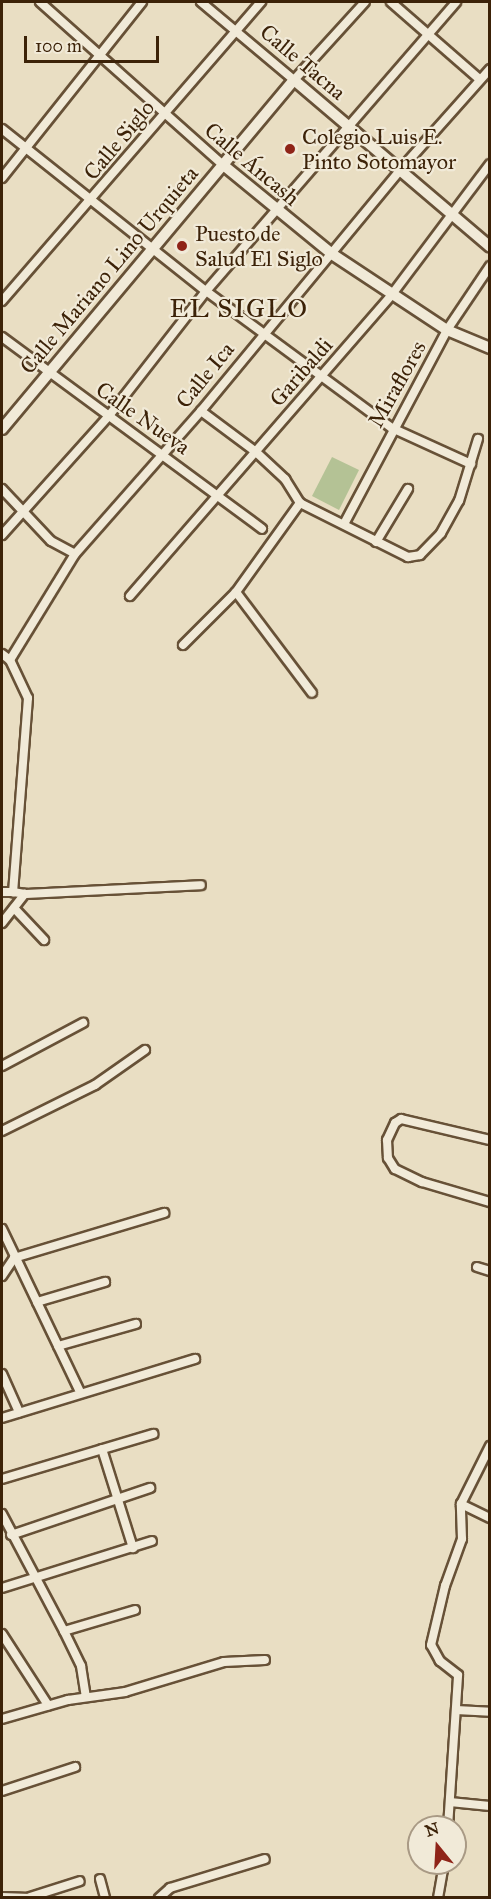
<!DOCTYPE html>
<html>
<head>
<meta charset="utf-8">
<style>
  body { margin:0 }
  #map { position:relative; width:491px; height:1899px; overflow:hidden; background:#e9dec3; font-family:"IM FELL Great Primer",serif }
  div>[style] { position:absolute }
  .green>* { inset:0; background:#b4c295 }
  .roads { filter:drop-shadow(2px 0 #675137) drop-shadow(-2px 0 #675137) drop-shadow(0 2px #675137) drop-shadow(0 -2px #675137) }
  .minor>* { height:8px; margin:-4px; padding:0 4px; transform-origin:4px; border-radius:4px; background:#f1ead8 }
  .secondary>* { height:10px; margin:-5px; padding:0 5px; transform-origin:5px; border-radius:5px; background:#f1ead8 }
  .dots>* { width:16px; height:16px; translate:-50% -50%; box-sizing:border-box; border:3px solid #f1ead8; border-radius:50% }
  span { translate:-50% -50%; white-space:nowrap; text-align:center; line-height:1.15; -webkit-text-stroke:4.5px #f1ead8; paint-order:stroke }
  .street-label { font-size:22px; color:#3c2208 }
  .poi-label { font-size:22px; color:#3c2208 }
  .left { translate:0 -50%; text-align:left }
  .quarter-label { font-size:26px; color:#3c2208; letter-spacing:1.5px }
  .frame { position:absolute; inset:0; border:3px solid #3c2208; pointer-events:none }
  .north { position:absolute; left:407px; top:1815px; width:60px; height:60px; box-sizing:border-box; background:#f1ead8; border:2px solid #a99a85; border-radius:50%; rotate:342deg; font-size:16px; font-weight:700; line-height:24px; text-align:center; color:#3c2208 }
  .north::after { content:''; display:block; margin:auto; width:21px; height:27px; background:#8f2418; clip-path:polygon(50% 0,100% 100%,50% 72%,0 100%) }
  .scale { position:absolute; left:24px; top:36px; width:135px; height:27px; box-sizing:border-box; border:3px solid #3c2208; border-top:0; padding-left:8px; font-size:18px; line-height:21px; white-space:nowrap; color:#3c2208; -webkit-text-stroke:4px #f1ead8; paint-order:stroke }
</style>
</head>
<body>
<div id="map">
  <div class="green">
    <div style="clip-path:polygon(332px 457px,359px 470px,339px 510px,312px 496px)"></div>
  </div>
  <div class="roads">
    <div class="minor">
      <div style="left:40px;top:2px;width:244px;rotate:41.7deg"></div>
      <div style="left:201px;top:2px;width:121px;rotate:40deg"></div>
      <div style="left:294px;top:80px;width:105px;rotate:-47.7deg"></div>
      <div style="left:391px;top:2px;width:116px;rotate:41.1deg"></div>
      <div style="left:2px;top:129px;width:260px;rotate:38.5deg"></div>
      <div style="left:206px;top:291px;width:231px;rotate:36.4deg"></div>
      <div style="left:392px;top:428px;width:87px;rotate:24.5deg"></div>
      <div style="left:2px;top:178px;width:225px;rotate:-51.5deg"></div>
      <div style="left:2px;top:301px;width:396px;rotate:-49.1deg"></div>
      <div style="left:2px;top:337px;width:323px;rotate:36.4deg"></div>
      <div style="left:201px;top:411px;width:69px;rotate:36.7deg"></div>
      <div style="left:256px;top:452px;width:40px;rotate:43deg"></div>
      <div style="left:285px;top:479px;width:28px;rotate:58deg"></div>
      <div style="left:300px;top:503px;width:121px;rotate:26.6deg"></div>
      <div style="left:408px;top:557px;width:12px;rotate:-9deg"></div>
      <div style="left:420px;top:555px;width:30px;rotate:-46deg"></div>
      <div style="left:441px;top:533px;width:37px;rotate:-61deg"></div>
      <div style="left:459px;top:501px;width:65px;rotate:-73deg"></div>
      <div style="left:2px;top:489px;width:71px;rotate:46.7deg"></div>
      <div style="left:51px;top:541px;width:27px;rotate:28deg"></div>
      <div style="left:344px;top:524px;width:220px;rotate:-62deg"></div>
      <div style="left:447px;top:330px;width:77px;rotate:-56.1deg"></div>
      <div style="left:2px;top:535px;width:159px;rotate:-48.1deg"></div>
      <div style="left:108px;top:417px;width:160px;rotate:-52.1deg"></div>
      <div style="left:206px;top:291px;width:382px;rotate:-49.1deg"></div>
      <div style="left:376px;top:542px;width:62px;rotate:-58.9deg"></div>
      <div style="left:236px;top:592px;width:126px;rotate:53deg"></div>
      <div style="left:130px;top:596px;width:401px;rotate:-49deg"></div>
      <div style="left:393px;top:293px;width:161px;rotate:-53.1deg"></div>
      <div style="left:183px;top:645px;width:75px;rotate:-45deg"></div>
      <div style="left:236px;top:592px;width:110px;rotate:-54.3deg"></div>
      <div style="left:2px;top:654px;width:10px;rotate:37deg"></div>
      <div style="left:10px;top:660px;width:42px;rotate:64.7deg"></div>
      <div style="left:28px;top:698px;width:195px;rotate:94.4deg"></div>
      <div style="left:13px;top:892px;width:12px;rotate:9deg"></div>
      <div style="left:10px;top:660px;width:124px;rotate:-58.5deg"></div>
      <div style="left:75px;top:554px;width:191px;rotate:-48.6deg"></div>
      <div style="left:201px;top:411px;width:314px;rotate:-50.4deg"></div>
      <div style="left:401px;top:169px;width:134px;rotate:-48.3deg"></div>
      <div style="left:2px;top:892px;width:11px"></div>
      <div style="left:14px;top:908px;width:44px;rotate:46.8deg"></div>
      <div style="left:2px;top:923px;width:37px;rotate:-52deg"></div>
      <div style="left:25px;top:894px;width:176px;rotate:-2.9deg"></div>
      <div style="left:2px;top:1066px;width:92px;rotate:-28deg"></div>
      <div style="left:2px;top:1131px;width:104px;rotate:-26.3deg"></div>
      <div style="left:95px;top:1085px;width:61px;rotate:-35deg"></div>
      <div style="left:490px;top:1140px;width:91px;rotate:-166.7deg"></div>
      <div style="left:401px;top:1119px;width:7px;rotate:146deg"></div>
      <div style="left:395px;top:1123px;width:19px;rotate:115deg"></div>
      <div style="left:387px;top:1140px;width:18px;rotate:87deg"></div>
      <div style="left:388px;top:1158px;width:13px;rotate:58deg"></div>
      <div style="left:395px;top:1169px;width:30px;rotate:26deg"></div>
      <div style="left:422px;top:1182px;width:71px;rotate:16.4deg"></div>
      <div style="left:2px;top:1229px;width:181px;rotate:64.4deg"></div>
      <div style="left:477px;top:1267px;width:14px;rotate:17deg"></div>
      <div style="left:2px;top:1276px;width:22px;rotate:-56deg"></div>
      <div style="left:14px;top:1258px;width:157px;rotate:-16.7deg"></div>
      <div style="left:37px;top:1302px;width:71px;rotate:-16.4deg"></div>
      <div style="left:58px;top:1346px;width:81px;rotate:-15.8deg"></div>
      <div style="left:2px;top:1374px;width:42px;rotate:65.9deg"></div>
      <div style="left:2px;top:1418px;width:202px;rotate:-17deg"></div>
      <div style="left:102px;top:1449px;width:104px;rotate:72.6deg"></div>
      <div style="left:2px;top:1479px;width:158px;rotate:-16.6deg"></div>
      <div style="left:461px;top:1504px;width:32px;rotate:26deg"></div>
      <div style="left:2px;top:1514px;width:132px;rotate:62.1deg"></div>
      <div style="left:64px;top:1631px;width:39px;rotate:64deg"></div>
      <div style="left:81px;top:1666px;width:31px;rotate:81deg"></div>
      <div style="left:11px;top:1535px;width:147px;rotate:-18.7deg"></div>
      <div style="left:2px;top:1588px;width:157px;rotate:-17.4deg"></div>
      <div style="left:64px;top:1631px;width:74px;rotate:-16.5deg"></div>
      <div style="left:2px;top:1634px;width:85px;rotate:57.1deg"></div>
      <div style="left:456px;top:1710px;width:34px;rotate:3deg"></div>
      <div style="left:2px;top:1719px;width:69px;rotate:-16.1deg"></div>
      <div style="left:68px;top:1700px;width:58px;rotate:-8deg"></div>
      <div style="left:125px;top:1692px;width:103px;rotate:-16.9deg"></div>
      <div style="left:224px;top:1662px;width:41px;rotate:-2.8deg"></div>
      <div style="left:2px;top:1791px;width:77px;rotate:-18.2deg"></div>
      <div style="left:450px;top:1802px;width:40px;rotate:5.7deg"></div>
      <div style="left:448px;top:1827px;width:152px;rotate:-86.2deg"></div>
      <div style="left:458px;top:1675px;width:23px;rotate:-142deg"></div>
      <div style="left:440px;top:1661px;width:18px;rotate:-119deg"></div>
      <div style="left:431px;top:1645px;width:61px;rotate:-76.7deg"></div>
      <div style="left:445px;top:1586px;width:50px;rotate:-70.1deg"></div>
      <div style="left:462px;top:1539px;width:35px;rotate:-92deg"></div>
      <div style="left:461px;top:1504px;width:65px;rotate:-63.4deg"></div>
      <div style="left:100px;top:1879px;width:20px;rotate:75deg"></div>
      <div style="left:2px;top:1897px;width:28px;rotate:2deg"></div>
      <div style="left:30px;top:1897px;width:52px;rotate:-17.7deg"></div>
      <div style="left:159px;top:1898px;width:15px;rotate:-42deg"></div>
      <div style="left:170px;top:1888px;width:99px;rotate:-17deg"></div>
      <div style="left:438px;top:1898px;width:36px;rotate:-80deg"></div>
    </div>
    <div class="secondary">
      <div style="left:222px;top:164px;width:142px;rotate:39.3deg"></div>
      <div style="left:332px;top:254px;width:138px;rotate:33.5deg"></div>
      <div style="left:447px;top:330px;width:47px;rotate:22.7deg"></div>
      <div style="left:2px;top:429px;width:455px;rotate:-50.1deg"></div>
      <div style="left:294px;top:80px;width:257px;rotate:40.4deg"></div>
    </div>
  </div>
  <div class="dots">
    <div style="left:290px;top:149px;background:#8f2418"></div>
    <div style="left:182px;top:246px;background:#8f2418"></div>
  </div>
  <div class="street-label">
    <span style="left:303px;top:62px;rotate:40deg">Calle Tacna</span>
    <span style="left:119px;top:140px;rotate:-50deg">Calle Siglo</span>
    <span style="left:252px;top:164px;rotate:40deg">Calle Áncash</span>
    <span style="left:109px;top:270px;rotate:-50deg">Calle Mariano Lino Urquieta</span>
    <span style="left:301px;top:372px;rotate:-49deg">Garibaldi</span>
    <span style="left:205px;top:375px;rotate:-51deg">Calle Ica</span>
    <span style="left:397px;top:384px;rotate:-61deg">Miraflores</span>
    <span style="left:143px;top:418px;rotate:35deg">Calle Nueva</span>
  </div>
  <div class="poi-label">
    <span class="left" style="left:302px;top:149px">Colegio Luis E.<br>Pinto Sotomayor</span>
    <span class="left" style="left:195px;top:246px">Puesto de<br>Salud El Siglo</span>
  </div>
  <div class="quarter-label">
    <span style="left:239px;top:309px">EL SIGLO</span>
  </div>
  <div class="frame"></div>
  <div class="north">N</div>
  <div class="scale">100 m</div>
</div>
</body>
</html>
